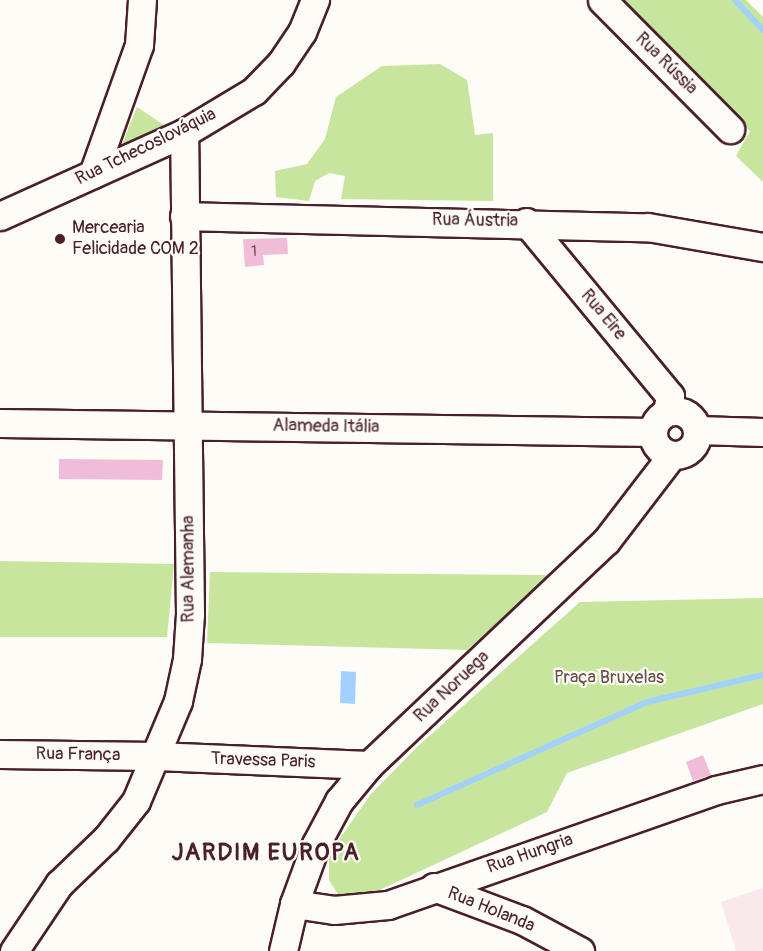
<!DOCTYPE html>
<html>
<head>
<meta charset="utf-8">
<style>
  body { margin:0 }
  #map { position:relative; width:763px; height:951px; overflow:hidden; background:#fdfcf7; font-family:Pangolin,sans-serif }
  div>[style] { position:absolute }
  .built>* { inset:0; background:#f9e9ed }
  .green>* { inset:0; background:#c7e59d }
  .water>* { inset:0; background:#a3d1fe }
  .stream>* { height:6px; margin:-3px; padding:0 3px; transform-origin:3px; border-radius:3px; background:#a3d1fe }
  .building>* { inset:0; background:#f1bcd7 }
  .roads { filter:drop-shadow(2px 0 #4a1f2b) drop-shadow(-2px 0 #4a1f2b) drop-shadow(0 2px #4a1f2b) drop-shadow(0 -2px #4a1f2b) }
  .minor>* { height:27px; margin:-13.5px; padding:0 13.5px; transform-origin:13.5px; border-radius:13.5px; background:#fdfcf7 }
  .minor>.ring { margin:-13.5px; padding:0; box-sizing:content-box; background:none; border:27px solid #fdfcf7; border-radius:50% }
  .dots>* { width:16px; height:16px; translate:-50% -50%; box-sizing:border-box; border:3px solid #fdfcf7; border-radius:50% }
  span { translate:-50% -50%; white-space:nowrap; text-align:center; line-height:1.15; -webkit-text-stroke:4.5px #fdfcf7; paint-order:stroke }
  .number-label { font-size:15px; color:#744656 }
  .number-label span { -webkit-text-stroke-width:0 }
  .street-label { font-size:18px; color:#4a1f2b }
  .poi-label { font-size:18px; color:#4a1f2b }
  .left { translate:0 -50%; text-align:left }
  .park-label { font-size:18px; color:#695048 }
  .district-label { font-size:24px; color:#4a1f2b; font-weight:700; letter-spacing:1.5px }
</style>
</head>
<body>
<div id="map">
  <div class="built">
    <div style="clip-path:polygon(763px 888px,763px 951px,736px 951px,721px 902px)"></div>
  </div>
  <div class="green">
    <div style="clip-path:polygon(619px 0,746px 0,763px 17px,763px 182px,736px 156px,750px 131px)"></div>
    <div style="clip-path:polygon(440px 64px,467px 80px,475px 135px,493px 133px,493px 201px,341px 199px,345px 176px,329px 173px,315px 181px,309px 201px,276px 197px,275px 171px,307px 164px,325px 139px,336px 97px,382px 66px)"></div>
    <div style="clip-path:polygon(137px 107px,164px 125px,120px 149px)"></div>
    <div style="clip-path:polygon(0 561px,174px 564px,167px 637px,0 637px)"></div>
    <div style="clip-path:polygon(210px 572px,550px 575px,467px 650px,207px 643px)"></div>
    <div style="clip-path:polygon(763px 598px,763px 704px,567px 773px,547px 812px,371px 894px,339px 896px,329px 880px,329px 854px,371px 794px,418px 746px,580px 602px)"></div>
  </div>
  <div class="water">
    <div style="clip-path:polygon(341px 671px,356px 672px,355px 704px,340px 703px)"></div>
  </div>
  <div class="stream">
    <div style="left:735px;top:0;width:41px;rotate:47deg"></div>
    <div style="left:417px;top:805px;width:252px;rotate:-24.1deg"></div>
    <div style="left:647px;top:702px;width:119px;rotate:-13.1deg"></div>
  </div>
  <div class="building">
    <div style="clip-path:polygon(287px 238px,288px 254px,263px 255px,264px 265px,245px 267px,243px 239px)"></div>
    <div style="clip-path:polygon(59px 459px,163px 460px,162px 480px,59px 479px)"></div>
    <div style="clip-path:polygon(703px 755px,711px 775px,693px 781px,686px 762px)"></div>
  </div>
  <div class="roads">
    <div class="minor">
      <div style="left:602px;top:0;width:182px;rotate:45.2deg"></div>
      <div style="left:93px;top:174px;width:137px;rotate:-70.4deg"></div>
      <div style="left:139px;top:45px;width:45px;rotate:-86.2deg"></div>
      <div style="left:0;top:216px;width:202px;rotate:-24.3deg"></div>
      <div style="left:184px;top:133px;width:82px;rotate:-31deg"></div>
      <div style="left:254px;top:91px;width:39px;rotate:-46deg"></div>
      <div style="left:281px;top:63px;width:37px;rotate:-56deg"></div>
      <div style="left:302px;top:32px;width:35px;rotate:-68deg"></div>
      <div style="left:184px;top:216px;width:464px;rotate:1.4deg"></div>
      <div style="left:648px;top:227px;width:117px;rotate:9.9deg"></div>
      <div style="left:526px;top:222px;width:226px;rotate:50.4deg"></div>
      <div style="left:670px;top:396px;width:16px;rotate:101deg"></div>
      <div class="ring" style="left:653px;top:411px;width:17px;height:17px"></div>
      <div style="left:0;top:423px;width:653px;rotate:0.79deg"></div>
      <div style="left:697px;top:430px;width:66px;rotate:1.7deg"></div>
      <div style="left:0;top:754px;width:156px;rotate:0.7deg"></div>
      <div style="left:156px;top:756px;width:213px;rotate:2.4deg"></div>
      <div style="left:434px;top:887px;width:94px;rotate:20.6deg"></div>
      <div style="left:522px;top:920px;width:66px;rotate:28.1deg"></div>
      <div style="left:294px;top:904px;width:40px;rotate:8.5deg"></div>
      <div style="left:334px;top:910px;width:54px;rotate:-5.3deg"></div>
      <div style="left:388px;top:905px;width:348px;rotate:-19.3deg"></div>
      <div style="left:716px;top:790px;width:48px;rotate:-13.2deg"></div>
      <div style="left:14px;top:951px;width:81px;rotate:-56.1deg"></div>
      <div style="left:59px;top:884px;width:65px;rotate:-43.8deg"></div>
      <div style="left:106px;top:839px;width:48px;rotate:-51.7deg"></div>
      <div style="left:136px;top:801px;width:108px;rotate:-67.2deg"></div>
      <div style="left:178px;top:701px;width:43px;rotate:-77.9deg"></div>
      <div style="left:187px;top:659px;width:45px;rotate:-86.2deg"></div>
      <div style="left:190px;top:614px;width:481px;rotate:-90.7deg"></div>
      <div style="left:283px;top:951px;width:48px;rotate:-76.8deg"></div>
      <div style="left:294px;top:904px;width:64px;rotate:-69.9deg"></div>
      <div style="left:316px;top:844px;width:49px;rotate:-61.9deg"></div>
      <div style="left:339px;top:801px;width:47px;rotate:-50.2deg"></div>
      <div style="left:369px;top:765px;width:326px;rotate:-43.4deg"></div>
      <div style="left:606px;top:541px;width:108px;rotate:-52.5deg"></div>
    </div>
  </div>
  <div class="dots">
    <div style="left:60px;top:239px;background:#4a1f2b"></div>
  </div>
  <div class="number-label">
    <span style="left:254px;top:252px">1</span>
  </div>
  <div class="street-label">
    <span style="left:666px;top:64px;rotate:45deg">Rua Rússia</span>
    <span style="left:146px;top:147px;rotate:-26deg">Rua Tchecoslováquia</span>
    <span style="left:475px;top:221px;rotate:1deg">Rua Áustria</span>
    <span style="left:603px;top:315px;rotate:50deg">Rua Eire</span>
    <span style="left:326px;top:427px;rotate:1deg">Alameda Itália</span>
    <span style="left:189px;top:569px;rotate:-90deg">Rua Alemanha</span>
    <span style="left:452px;top:687px;rotate:-43deg">Rua Noruega</span>
    <span style="left:78px;top:755px;rotate:1deg">Rua França</span>
    <span style="left:263px;top:761px;rotate:2deg">Travessa Paris</span>
    <span style="left:530px;top:854px;rotate:-19deg">Rua Hungria</span>
    <span style="left:491px;top:910px;rotate:22deg">Rua Holanda</span>
  </div>
  <div class="poi-label">
    <span class="left" style="left:72px;top:239px">Mercearia<br>Felicidade COM 2</span>
  </div>
  <div class="park-label">
    <span style="left:609px;top:678px">Praça Bruxelas</span>
  </div>
  <div class="district-label">
    <span style="left:266px;top:853px">JARDIM EUROPA</span>
  </div>
</div>
</body>
</html>
